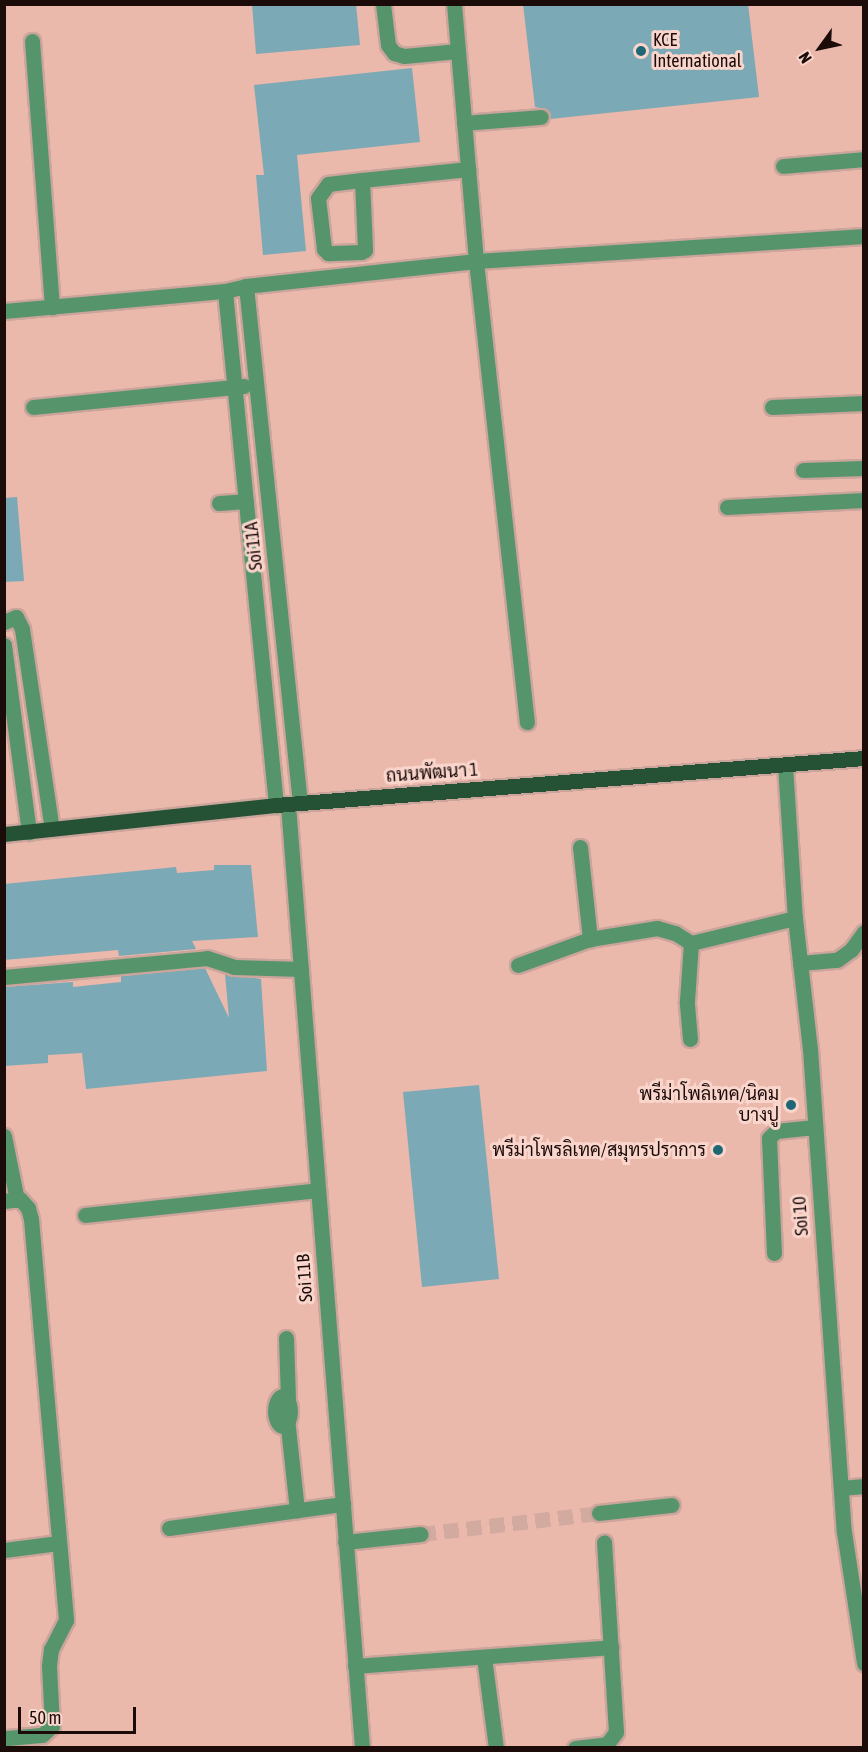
<!DOCTYPE html>
<html>
<head>
<meta charset="utf-8">
<style>
  body { margin:0 }
  #map { position:relative; width:868px; height:1752px; overflow:hidden; background:#f2c6bb; font-family:"Asap Condensed",Sarabun,sans-serif }
  div>[style] { position:absolute }
  .built>* { inset:0; background:#ebb8ac }
  .building>* { inset:0; background:#7ba9b5 }
  .minor-tunnel>* { height:15px; margin-top:-7.5px; transform-origin:0; background:repeating-linear-gradient(90deg,#d2aaa0 0 15px,transparent 0 23px) }
  .roads { filter:drop-shadow(2px 0 #cba59b) drop-shadow(-2px 0 #cba59b) drop-shadow(0 2px #cba59b) drop-shadow(0 -2px #cba59b) }
  .minor>* { height:15px; margin:-7.5px; padding:0 7.5px; transform-origin:7.5px; border-radius:7.5px; background:#56956c }
  .minor>.ring { margin:-7.5px; padding:0; box-sizing:content-box; background:none; border:15px solid #56956c; border-radius:50% }
  .major>* { height:15px; margin:-7.5px; padding:0 7.5px; transform-origin:7.5px; border-radius:7.5px; background:#255135 }
  .dots>* { width:16px; height:16px; translate:-50% -50%; box-sizing:border-box; border:3px solid #f9d5cc; border-radius:50% }
  span { translate:-50% -50%; white-space:nowrap; text-align:center; line-height:1.15; -webkit-text-stroke:6px #f9d5cc; paint-order:stroke }
  .poi-label { font-size:18px; color:#1b0c09 }
  .left { translate:0 -50%; text-align:left }
  .right { translate:-100% -50%; text-align:right }
  .street-label { font-size:18px; color:#1b0c09 }
  .frame { position:absolute; inset:0; border:6px solid #1b0c09; pointer-events:none }
  .north { position:absolute; left:790px; top:18px; width:60px; height:60px; -webkit-text-stroke:4px #f9d5cc; paint-order:stroke; rotate:237deg; font-size:16px; font-weight:700; line-height:24px; text-align:center; color:#1b0c09 }
  .north::after { content:''; display:block; margin:auto; width:21px; height:27px; background:#1b0c09; clip-path:polygon(50% 0,100% 100%,50% 72%,0 100%) }
  .scale { position:absolute; left:18px; top:1707px; width:118px; height:27px; box-sizing:border-box; border:3px solid #1b0c09; border-top:0; padding-left:8px; font-size:18px; line-height:21px; white-space:nowrap; color:#1b0c09; -webkit-text-stroke:4px #f9d5cc; paint-order:stroke }
</style>
</head>
<body>
<div id="map">
  <div class="built">
    <div style="clip-path:polygon(5px 5px,863px 5px,863px 1747px,5px 1747px)"></div>
  </div>
  <div class="building">
    <div style="clip-path:polygon(252px 4px,356px 4px,360px 45px,256px 54px)"></div>
    <div style="clip-path:polygon(523px 4px,748px 4px,759px 97px,550px 119px,546px 109px,535px 107px)"></div>
    <div style="clip-path:polygon(412px 68px,420px 142px,297px 155px,306px 251px,263px 255px,256px 175px,264px 175px,254px 85px)"></div>
    <div style="clip-path:polygon(17px 497px,24px 581px,4px 582px,4px 498px)"></div>
    <div style="clip-path:polygon(214px 865px,251px 865px,258px 937px,192px 941px,196px 949px,119px 956px,118px 950px,4px 960px,4px 884px,176px 867px,177px 873px,214px 870px)"></div>
    <div style="clip-path:polygon(205px 968px,229px 1018px,225px 974px,261px 979px,267px 1071px,86px 1089px,82px 1053px,48px 1055px,48px 1063px,4px 1066px,4px 987px,73px 982px,73px 987px,121px 982px,121px 976px)"></div>
    <div style="clip-path:polygon(479px 1085px,499px 1279px,422px 1287px,403px 1092px)"></div>
  </div>
  <div class="minor-tunnel">
    <div style="left:421px;top:1534px;width:179px;rotate:-6.7deg"></div>
  </div>
  <div class="roads">
    <div class="minor">
      <div style="left:383px;top:4px;width:41px;rotate:83deg"></div>
      <div style="left:388px;top:45px;width:10px;rotate:53deg"></div>
      <div style="left:394px;top:53px;width:10px;rotate:17deg"></div>
      <div style="left:404px;top:56px;width:54px;rotate:-5.3deg"></div>
      <div style="left:454px;top:4px;width:258px;rotate:85.1deg"></div>
      <div style="left:476px;top:261px;width:464px;rotate:83.7deg"></div>
      <div style="left:32px;top:41px;width:267px;rotate:85.7deg"></div>
      <div style="left:464px;top:123px;width:77px;rotate:-4.5deg"></div>
      <div style="left:783px;top:166px;width:81px;rotate:-4.9deg"></div>
      <div style="left:362px;top:180px;width:70px;rotate:87.5deg"></div>
      <div style="left:365px;top:250px;width:4px;rotate:153deg"></div>
      <div style="left:361px;top:252px;width:33px;rotate:178deg"></div>
      <div style="left:328px;top:253px;width:6px;rotate:-135deg"></div>
      <div style="left:324px;top:249px;width:51px;rotate:-96.7deg"></div>
      <div style="left:318px;top:198px;width:17px;rotate:-54deg"></div>
      <div style="left:328px;top:184px;width:34px;rotate:-7deg"></div>
      <div style="left:362px;top:180px;width:107px;rotate:-5.9deg"></div>
      <div style="left:246px;top:286px;width:520px;rotate:84.04deg"></div>
      <div style="left:225px;top:291px;width:517px;rotate:84.33deg"></div>
      <div style="left:4px;top:311px;width:222px;rotate:-5.2deg"></div>
      <div style="left:225px;top:291px;width:22px;rotate:-13deg"></div>
      <div style="left:246px;top:286px;width:231px;rotate:-6.2deg"></div>
      <div style="left:476px;top:261px;width:389px;rotate:-3.7deg"></div>
      <div style="left:33px;top:407px;width:212px;rotate:-5.7deg"></div>
      <div style="left:772px;top:407px;width:92px;rotate:-2.5deg"></div>
      <div style="left:803px;top:470px;width:61px;rotate:-1.9deg"></div>
      <div style="left:219px;top:503px;width:27px;rotate:-4deg"></div>
      <div style="left:727px;top:507px;width:137px;rotate:-2.9deg"></div>
      <div style="left:4px;top:622px;width:13px;rotate:-23deg"></div>
      <div style="left:16px;top:617px;width:13px;rotate:63deg"></div>
      <div style="left:22px;top:629px;width:202px;rotate:81.5deg"></div>
      <div style="left:4px;top:645px;width:189px;rotate:82.4deg"></div>
      <div style="left:785px;top:765px;width:153px;rotate:86.3deg"></div>
      <div style="left:795px;top:918px;width:132px;rotate:83.5deg"></div>
      <div style="left:810px;top:1049px;width:484px;rotate:86deg"></div>
      <div style="left:844px;top:1532px;width:133px;rotate:81.3deg"></div>
      <div style="left:288px;top:805px;width:946px;rotate:85.51deg"></div>
      <div style="left:580px;top:847px;width:93px;rotate:83.8deg"></div>
      <div style="left:800px;top:963px;width:37px;rotate:-5deg"></div>
      <div style="left:837px;top:960px;width:17px;rotate:-36deg"></div>
      <div style="left:851px;top:950px;width:22px;rotate:-54deg"></div>
      <div style="left:518px;top:965px;width:77px;rotate:-19.9deg"></div>
      <div style="left:590px;top:939px;width:68px;rotate:-9.3deg"></div>
      <div style="left:657px;top:928px;width:19px;rotate:16deg"></div>
      <div style="left:675px;top:933px;width:19px;rotate:32deg"></div>
      <div style="left:4px;top:977px;width:204px;rotate:-5.3deg"></div>
      <div style="left:207px;top:958px;width:28px;rotate:18deg"></div>
      <div style="left:234px;top:967px;width:67px;rotate:1.7deg"></div>
      <div style="left:690px;top:1039px;width:38px;rotate:-95deg"></div>
      <div style="left:687px;top:1001px;width:58px;rotate:-86.1deg"></div>
      <div style="left:691px;top:943px;width:107px;rotate:-13.5deg"></div>
      <div style="left:4px;top:1136px;width:65px;rotate:78.5deg"></div>
      <div style="left:4px;top:1201px;width:16px;rotate:-7deg"></div>
      <div style="left:20px;top:1199px;width:12px;rotate:48deg"></div>
      <div style="left:28px;top:1208px;width:11px;rotate:75deg"></div>
      <div style="left:31px;top:1219px;width:403px;rotate:85deg"></div>
      <div style="left:66px;top:1620px;width:33px;rotate:117deg"></div>
      <div style="left:51px;top:1649px;width:17px;rotate:97deg"></div>
      <div style="left:49px;top:1666px;width:60px;rotate:87.1deg"></div>
      <div style="left:52px;top:1726px;width:13px;rotate:138deg"></div>
      <div style="left:42px;top:1735px;width:38px;rotate:175deg"></div>
      <div style="left:85px;top:1215px;width:234px;rotate:-6.1deg"></div>
      <div style="left:774px;top:1253px;width:115px;rotate:-92.5deg"></div>
      <div style="left:769px;top:1138px;width:10px;rotate:-45deg"></div>
      <div style="left:776px;top:1131px;width:39px;rotate:-6deg"></div>
      <div style="left:286px;top:1338px;width:60px;rotate:88.1deg"></div>
      <div class="ring" style="left:275px;top:1396px;width:-1px;height:-1px"></div>
      <div style="left:286px;top:1409px;width:102px;rotate:83.8deg"></div>
      <div style="left:841px;top:1488px;width:23px;rotate:-5deg"></div>
      <div style="left:599px;top:1513px;width:73px;rotate:-6.3deg"></div>
      <div style="left:169px;top:1528px;width:176px;rotate:-7.9deg"></div>
      <div style="left:345px;top:1542px;width:76px;rotate:-6deg"></div>
      <div style="left:4px;top:1550px;width:55px;rotate:-7.3deg"></div>
      <div style="left:484px;top:1657px;width:92px;rotate:82.5deg"></div>
      <div style="left:355px;top:1666px;width:257px;rotate:-4.2deg"></div>
      <div style="left:575px;top:1748px;width:32px;rotate:-7deg"></div>
      <div style="left:607px;top:1744px;width:15px;rotate:-53deg"></div>
      <div style="left:616px;top:1732px;width:190px;rotate:-93.6deg"></div>
    </div>
    <div class="major">
      <div style="left:4px;top:834px;width:274px;rotate:-6.1deg"></div>
      <div style="left:276px;top:805px;width:590px;rotate:-4.57deg"></div>
    </div>
  </div>
  <div class="dots">
    <div style="left:641px;top:51px;background:#1f6775"></div>
    <div style="left:791px;top:1105px;background:#1f6775"></div>
    <div style="left:718px;top:1150px;background:#1f6775"></div>
  </div>
  <div class="poi-label">
    <span class="left" style="left:653px;top:51px">KCE<br>International</span>
    <span class="right" style="left:779px;top:1105px">พรีม่าโพลิเทค/นิคม<br>บางปู</span>
    <span class="right" style="left:706px;top:1150px">พรีม่าโพรลิเทค/สมุทรปราการ</span>
  </div>
  <div class="street-label">
    <span style="left:254px;top:546px;rotate:-96deg">Soi 11A</span>
    <span style="left:432px;top:773px;rotate:-4deg">ถนนพัฒนา 1</span>
    <span style="left:801px;top:1216px;rotate:-94deg">Soi 10</span>
    <span style="left:305px;top:1278px;rotate:-94deg">Soi 11B</span>
  </div>
  <div class="frame"></div>
  <div class="north">N</div>
  <div class="scale">50 m</div>
</div>
</body>
</html>
